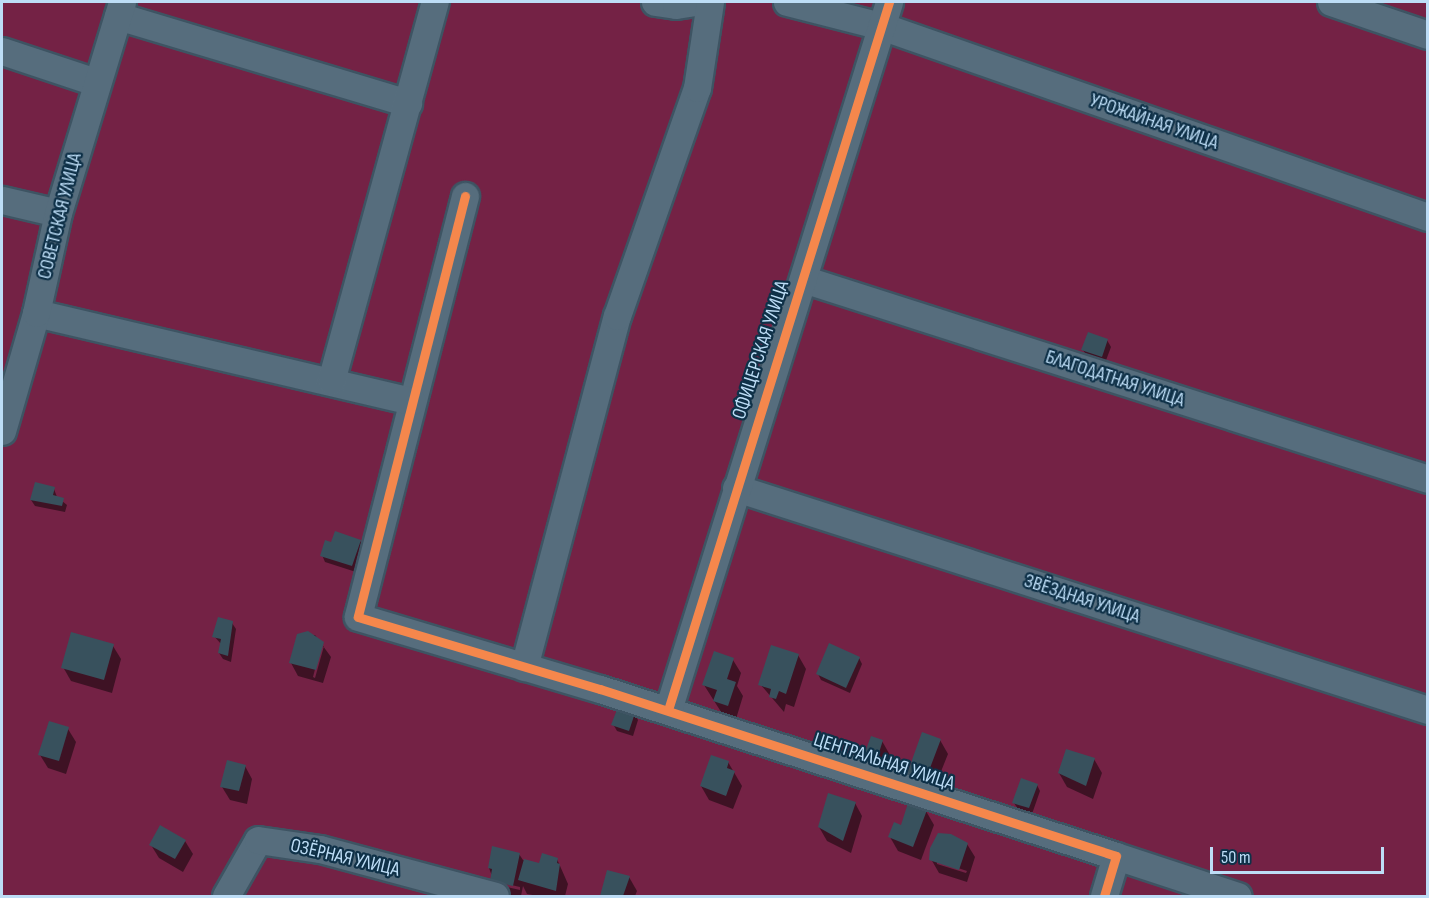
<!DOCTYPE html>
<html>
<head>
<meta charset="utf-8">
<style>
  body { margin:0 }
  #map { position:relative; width:1429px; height:898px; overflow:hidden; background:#1a3748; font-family:"Sofia Sans Condensed",sans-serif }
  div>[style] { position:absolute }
  .green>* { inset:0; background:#742245 }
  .shadow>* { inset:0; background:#0007 }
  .building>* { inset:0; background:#38515d }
  .roads { filter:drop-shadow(2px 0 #3e5463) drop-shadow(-2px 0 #3e5463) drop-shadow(0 2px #3e5463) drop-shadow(0 -2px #3e5463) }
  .street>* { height:27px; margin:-13.5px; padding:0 13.5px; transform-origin:13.5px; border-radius:13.5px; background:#566d7d }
  .cycleway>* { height:9px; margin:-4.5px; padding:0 4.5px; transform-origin:4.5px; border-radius:4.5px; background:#f5874c }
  span { translate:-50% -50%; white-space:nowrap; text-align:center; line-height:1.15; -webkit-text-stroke:4.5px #0f3148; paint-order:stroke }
  .street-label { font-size:20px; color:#bdddf6 }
  .frame { position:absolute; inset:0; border:3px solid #bdddf6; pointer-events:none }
  .scale { position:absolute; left:1210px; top:847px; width:174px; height:27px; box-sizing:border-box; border:3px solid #bdddf6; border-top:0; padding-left:8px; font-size:18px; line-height:21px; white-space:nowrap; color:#bdddf6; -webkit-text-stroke:4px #0f3148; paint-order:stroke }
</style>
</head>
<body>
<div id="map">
  <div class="green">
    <div style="clip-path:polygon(2px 2px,1427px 2px,1427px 896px,2px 896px)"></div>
  </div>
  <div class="shadow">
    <div style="clip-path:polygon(1107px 340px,1111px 347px,1105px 363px,1087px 356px,1083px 350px)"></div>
    <div style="clip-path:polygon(54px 489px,57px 497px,67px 505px,65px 512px,35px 506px,31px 500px)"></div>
    <div style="clip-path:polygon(360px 541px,364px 547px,356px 572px,325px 562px,322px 555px,332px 544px)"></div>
    <div style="clip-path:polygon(232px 623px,236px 629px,231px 662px,223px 659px,219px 653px,221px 644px,214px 636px)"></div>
    <div style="clip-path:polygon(evenodd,315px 635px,331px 657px,323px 683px,298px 676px,291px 663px,298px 636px,315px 635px,321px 646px,324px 646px,315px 678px,313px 677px,321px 646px)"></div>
    <div style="clip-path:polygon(113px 646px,121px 659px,112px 693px,71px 681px,63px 667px)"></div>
    <div style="clip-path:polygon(798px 655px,806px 669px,794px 707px,786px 704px,784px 712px,760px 684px)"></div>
    <div style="clip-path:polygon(859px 658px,862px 664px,850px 693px,821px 680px,818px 674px)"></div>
    <div style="clip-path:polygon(733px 660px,741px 673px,737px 686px,743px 696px,736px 719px,723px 715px,704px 685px)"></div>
    <div style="clip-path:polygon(634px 714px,638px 720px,633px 736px,617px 731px,613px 724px)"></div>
    <div style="clip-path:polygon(68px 729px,76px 742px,66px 774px,48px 768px,40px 755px)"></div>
    <div style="clip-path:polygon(940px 740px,948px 754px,934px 789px,916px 787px,908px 774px)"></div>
    <div style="clip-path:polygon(882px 741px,890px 755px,884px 772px,874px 768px,866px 755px)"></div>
    <div style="clip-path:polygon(1094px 759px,1102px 773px,1093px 799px,1067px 787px,1059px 773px)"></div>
    <div style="clip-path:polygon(728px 762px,742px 786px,733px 809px,709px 800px,701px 786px)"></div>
    <div style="clip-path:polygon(245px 766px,252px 779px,247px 804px,230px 800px,222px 787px)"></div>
    <div style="clip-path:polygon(1037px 785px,1040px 791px,1032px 814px,1018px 809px,1014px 803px)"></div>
    <div style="clip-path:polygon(855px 803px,862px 816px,851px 853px,827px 841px,819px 827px)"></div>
    <div style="clip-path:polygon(926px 811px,934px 825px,921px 860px,898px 851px,890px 837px)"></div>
    <div style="clip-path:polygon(185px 841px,193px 854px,183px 872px,159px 858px,151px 845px)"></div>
    <div style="clip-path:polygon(evenodd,967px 844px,975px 857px,967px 882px,939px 873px,931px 859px,967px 844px,937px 861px,967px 871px,966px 873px,937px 864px,937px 861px)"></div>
    <div style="clip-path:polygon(evenodd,519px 854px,523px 860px,540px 865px,557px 859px,568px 884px,565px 896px,538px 896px,527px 894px,523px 886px,521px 896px,499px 895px,489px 868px,519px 854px,499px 882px,520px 887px,520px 890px,499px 885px,499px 882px)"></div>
    <div style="clip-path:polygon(608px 872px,629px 877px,637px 891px,635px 896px,601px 896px)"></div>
  </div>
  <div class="building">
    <div style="clip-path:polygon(1088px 332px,1108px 339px,1102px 357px,1081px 350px)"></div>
    <div style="clip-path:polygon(35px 482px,55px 487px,53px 495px,64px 498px,62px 506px,30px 500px)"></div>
    <div style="clip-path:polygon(335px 531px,361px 540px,352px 566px,320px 556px,325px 540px,331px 542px)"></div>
    <div style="clip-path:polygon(218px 617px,233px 621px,228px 656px,218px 653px,221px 639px,212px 637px)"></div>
    <div style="clip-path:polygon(308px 631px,324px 642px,316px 670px,289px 663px,297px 634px)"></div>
    <div style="clip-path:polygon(71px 632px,114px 644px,104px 680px,61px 668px)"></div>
    <div style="clip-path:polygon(829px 643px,860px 657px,846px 688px,816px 674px)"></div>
    <div style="clip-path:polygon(771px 645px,799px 654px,786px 694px,779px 691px,776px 699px,769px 697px,771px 689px,758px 685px)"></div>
    <div style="clip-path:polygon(714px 651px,734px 658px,727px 679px,736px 682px,728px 706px,713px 701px,717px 690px,702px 685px)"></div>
    <div style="clip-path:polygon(618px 707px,635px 713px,629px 731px,611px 725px)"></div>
    <div style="clip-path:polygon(49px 721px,69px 727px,59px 761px,38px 755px)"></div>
    <div style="clip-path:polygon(922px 732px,941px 739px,927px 776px,922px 774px,920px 779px,907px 774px)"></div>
    <div style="clip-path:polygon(871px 736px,883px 740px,877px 759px,864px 755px)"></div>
    <div style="clip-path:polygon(1066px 749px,1095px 758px,1086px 786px,1058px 773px)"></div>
    <div style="clip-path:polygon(711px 755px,729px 761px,727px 768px,735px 771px,726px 796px,700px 786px)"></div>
    <div style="clip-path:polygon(227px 760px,246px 765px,239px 791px,220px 787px)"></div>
    <div style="clip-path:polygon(1021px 778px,1038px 784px,1029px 808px,1012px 803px)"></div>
    <div style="clip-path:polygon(828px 793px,856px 802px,843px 841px,818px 827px)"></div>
    <div style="clip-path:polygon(908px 803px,927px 810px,913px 847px,888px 837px,894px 822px,901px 825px)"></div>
    <div style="clip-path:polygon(160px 825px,186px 840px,175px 859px,149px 845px)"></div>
    <div style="clip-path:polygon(938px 833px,951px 834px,968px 843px,959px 870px,929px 860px,930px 848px)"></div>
    <div style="clip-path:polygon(492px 846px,520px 853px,513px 886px,490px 881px,492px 869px,488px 868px)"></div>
    <div style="clip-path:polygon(542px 853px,558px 858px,557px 863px,560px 864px,556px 891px,518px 880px,524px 859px,539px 863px)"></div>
    <div style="clip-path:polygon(607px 870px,630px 876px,623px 896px,600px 896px)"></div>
  </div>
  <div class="roads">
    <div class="street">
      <div style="left:655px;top:2px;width:21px;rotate:8deg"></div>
      <div style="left:676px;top:5px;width:18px;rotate:-9deg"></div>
      <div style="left:787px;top:2px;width:97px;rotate:14.3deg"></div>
      <div style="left:881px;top:26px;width:579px;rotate:19.25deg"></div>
      <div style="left:1331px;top:2px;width:102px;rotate:18.8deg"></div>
      <div style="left:118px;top:16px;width:303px;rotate:16.7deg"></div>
      <div style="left:2px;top:51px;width:98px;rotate:18.4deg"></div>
      <div style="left:465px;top:196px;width:434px;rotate:104.3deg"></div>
      <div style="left:358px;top:617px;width:252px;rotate:16.6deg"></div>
      <div style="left:600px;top:689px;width:542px;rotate:17.93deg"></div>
      <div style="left:1116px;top:856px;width:42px;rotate:106.7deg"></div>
      <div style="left:2px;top:200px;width:57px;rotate:13.1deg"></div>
      <div style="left:803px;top:279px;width:656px;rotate:17.74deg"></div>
      <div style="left:36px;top:313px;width:386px;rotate:13.2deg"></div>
      <div style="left:331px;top:381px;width:393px;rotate:-74.7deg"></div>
      <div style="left:2px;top:431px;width:123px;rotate:-73.9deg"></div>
      <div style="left:36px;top:313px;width:102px;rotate:-77.6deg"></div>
      <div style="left:58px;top:213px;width:220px;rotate:-73.1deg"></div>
      <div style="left:736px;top:488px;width:727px;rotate:17.79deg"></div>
      <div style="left:524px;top:667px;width:363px;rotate:-75.2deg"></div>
      <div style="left:617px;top:316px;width:242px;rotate:-70.7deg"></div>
      <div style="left:697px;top:88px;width:87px;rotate:-81.4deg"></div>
      <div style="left:668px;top:710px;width:742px;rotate:-72.66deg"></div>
      <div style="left:1116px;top:856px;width:128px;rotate:18.2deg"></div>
      <div style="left:226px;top:896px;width:64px;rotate:-60.3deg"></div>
      <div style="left:258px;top:840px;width:63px;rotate:8.3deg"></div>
      <div style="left:320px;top:849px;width:181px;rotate:15deg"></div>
    </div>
  </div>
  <div class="cycleway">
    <div style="left:465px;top:196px;width:434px;rotate:104.3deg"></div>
    <div style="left:358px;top:617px;width:252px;rotate:16.6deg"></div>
    <div style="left:600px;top:689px;width:542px;rotate:17.93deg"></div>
    <div style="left:1116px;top:856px;width:42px;rotate:106.7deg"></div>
    <div style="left:668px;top:710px;width:742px;rotate:-72.66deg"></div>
  </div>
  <div class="street-label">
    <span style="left:1154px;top:122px;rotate:19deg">УРОЖАЙНАЯ УЛИЦА</span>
    <span style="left:60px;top:216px;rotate:-76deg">СОВЕТСКАЯ УЛИЦА</span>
    <span style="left:761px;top:350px;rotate:-72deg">ОФИЦЕРСКАЯ УЛИЦА</span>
    <span style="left:1115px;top:379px;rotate:18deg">БЛАГОДАТНАЯ УЛИЦА</span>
    <span style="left:1082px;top:599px;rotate:18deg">ЗВЁЗДНАЯ УЛИЦА</span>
    <span style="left:884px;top:762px;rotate:18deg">ЦЕНТРАЛЬНАЯ УЛИЦА</span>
    <span style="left:345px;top:858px;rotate:13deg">ОЗЁРНАЯ УЛИЦА</span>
  </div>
  <div class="frame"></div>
  <div class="scale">50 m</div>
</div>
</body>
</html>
